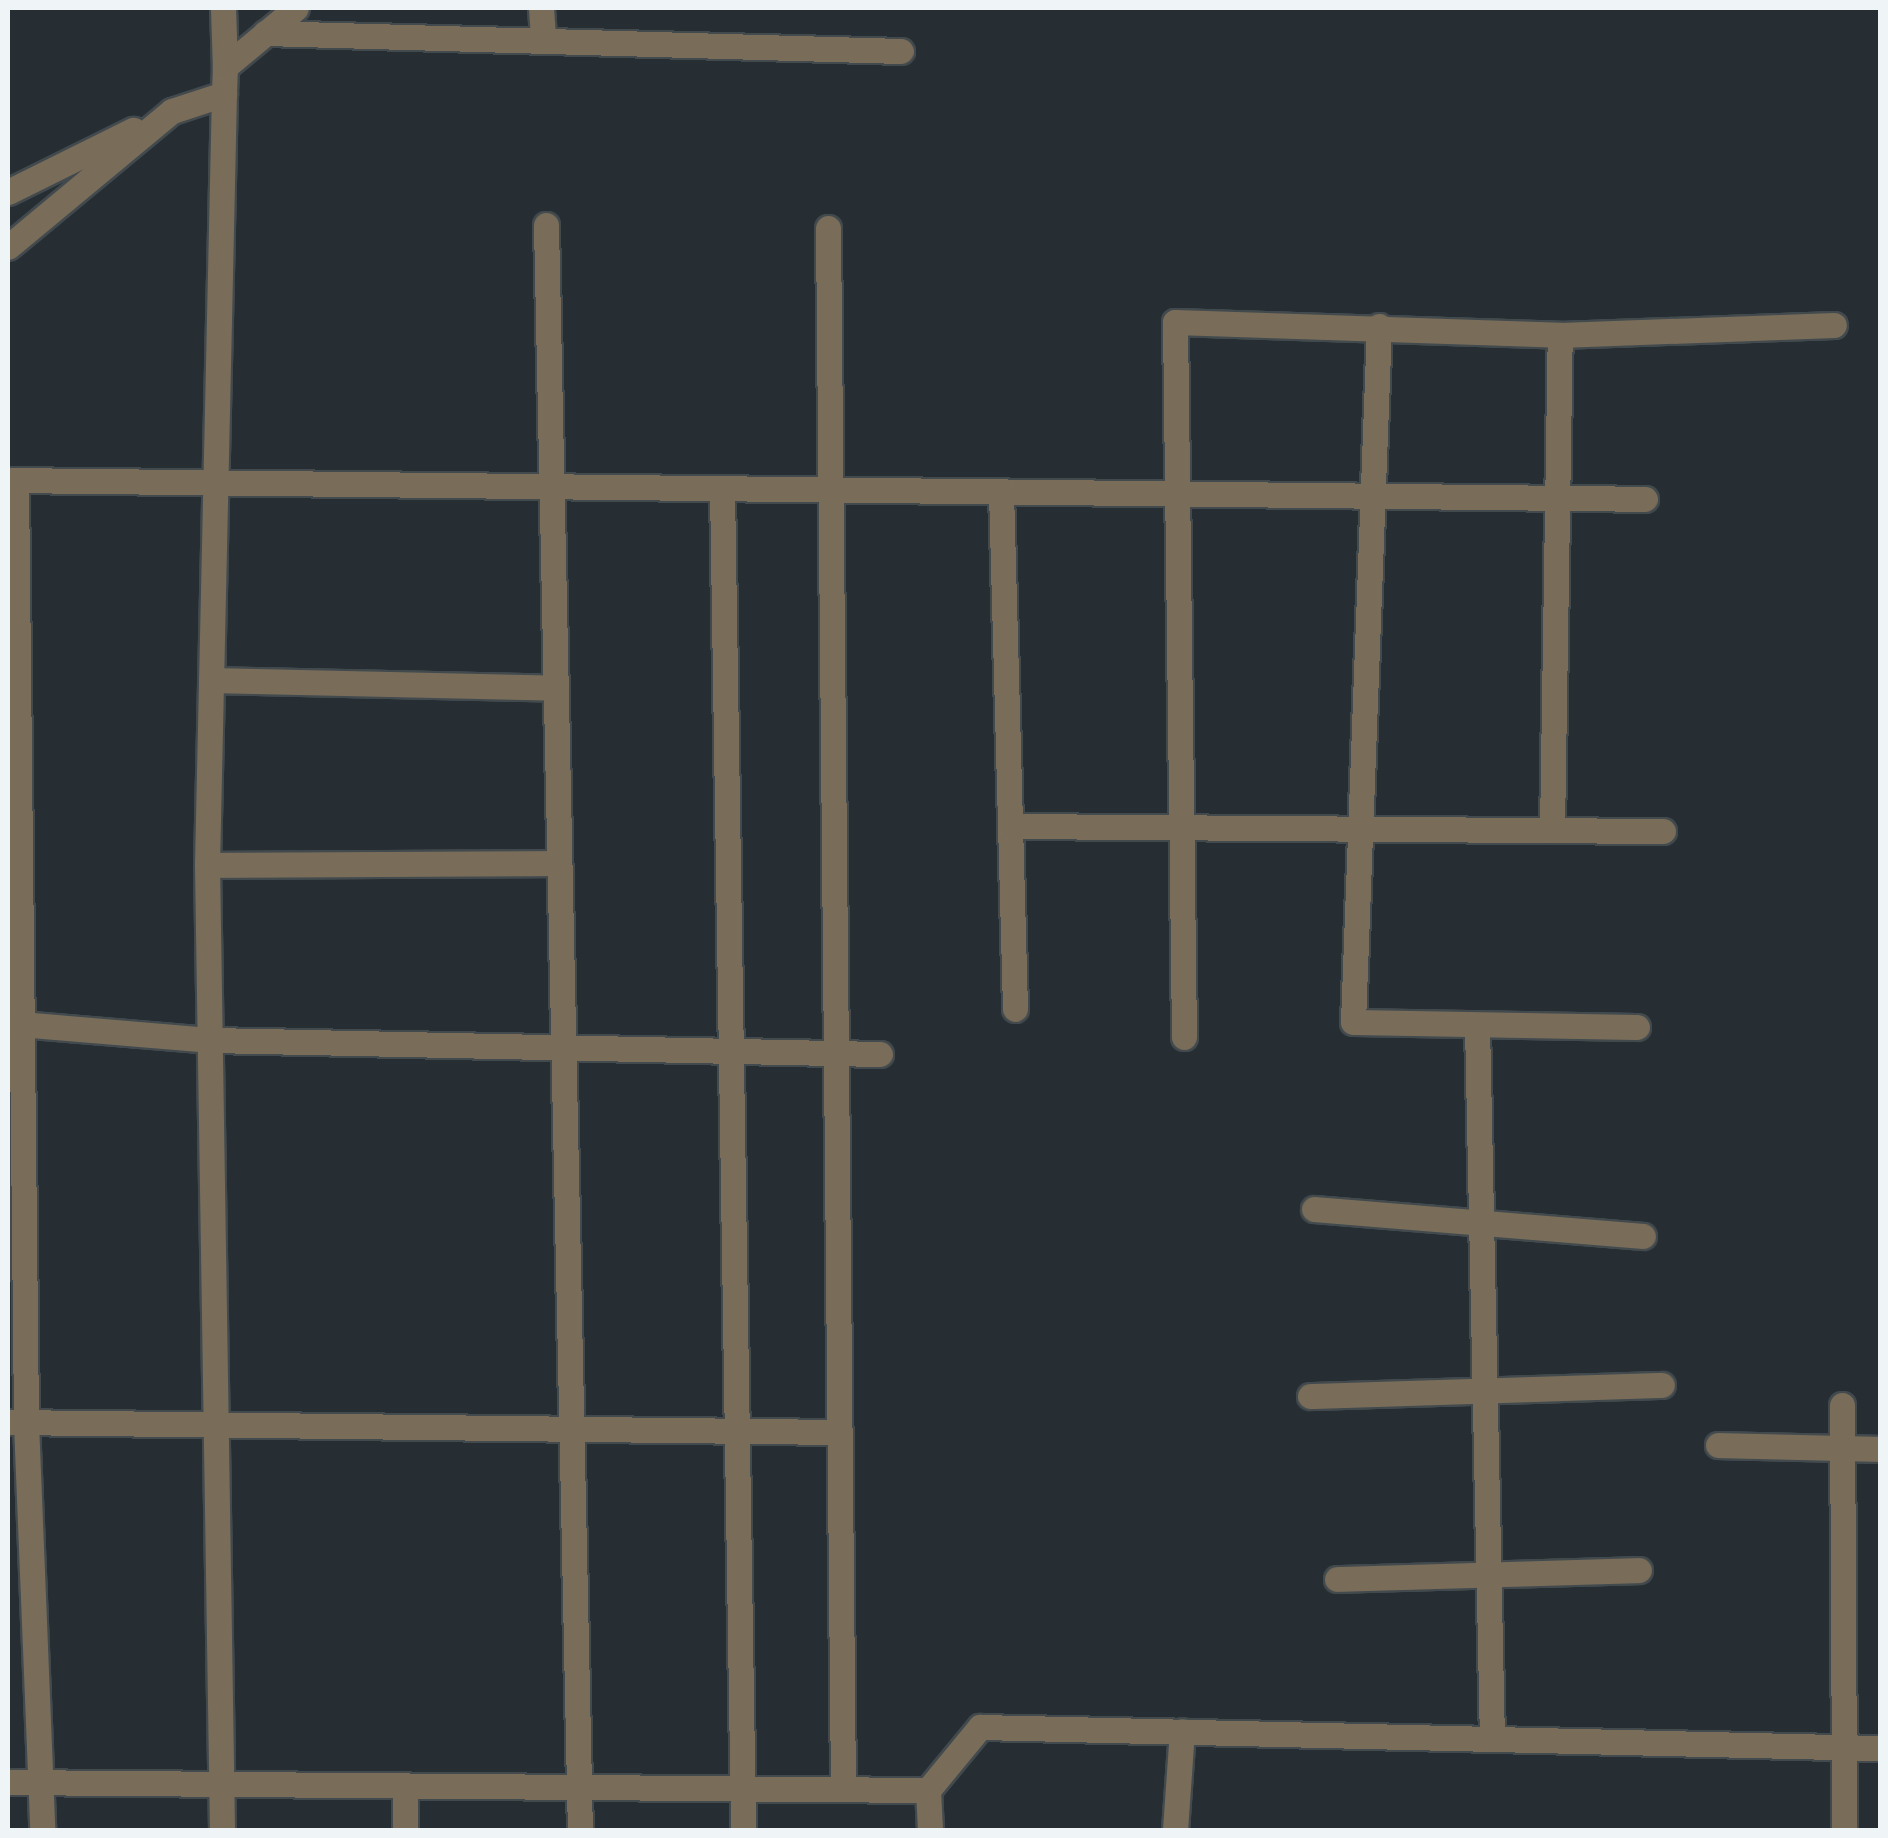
<!DOCTYPE html>
<html>
<head>
<meta charset="utf-8">
<style>
  body { margin:0 }
  #map { position:relative; width:1888px; height:1838px; overflow:hidden; background:#262e33; font-family:"Archivo Narrow",sans-serif }
  div>[style] { position:absolute }
  .roads { filter:drop-shadow(2px 0 #424a4e) drop-shadow(-2px 0 #424a4e) drop-shadow(0 2px #424a4e) drop-shadow(0 -2px #424a4e) }
  .minor>* { height:25px; margin:-12.5px; padding:0 12.5px; transform-origin:12.5px; border-radius:12.5px; background:#796d5a }
  span { translate:-50% -50%; white-space:nowrap; text-align:center; line-height:1.15; -webkit-text-stroke:8px #262e33; paint-order:stroke }
  .frame { position:absolute; inset:0; border:10px solid #eff4f7; pointer-events:none }
</style>
</head>
<body>
<div id="map">
  <div class="roads">
    <div class="minor">
      <div style="left:223px;top:8px;width:59px;rotate:88.1deg"></div>
      <div style="left:541px;top:8px;width:31px;rotate:86deg"></div>
      <div style="left:265px;top:33px;width:636px;rotate:1.62deg"></div>
      <div style="left:8px;top:192px;width:140px;rotate:-26.4deg"></div>
      <div style="left:546px;top:225px;width:1605px;rotate:88.79deg"></div>
      <div style="left:828px;top:228px;width:1561px;rotate:89.45deg"></div>
      <div style="left:8px;top:247px;width:213px;rotate:-39.7deg"></div>
      <div style="left:172px;top:111px;width:55px;rotate:-18.1deg"></div>
      <div style="left:224px;top:94px;width:27px;rotate:-88deg"></div>
      <div style="left:225px;top:67px;width:92px;rotate:-39.7deg"></div>
      <div style="left:1379px;top:326px;width:696px;rotate:92.14deg"></div>
      <div style="left:1353px;top:1022px;width:284px;rotate:1deg"></div>
      <div style="left:8px;top:480px;width:1637px;rotate:0.66deg"></div>
      <div style="left:16px;top:480px;width:943px;rotate:89.39deg"></div>
      <div style="left:26px;top:1423px;width:407px;rotate:87.7deg"></div>
      <div style="left:722px;top:488px;width:1342px;rotate:89.1deg"></div>
      <div style="left:1001px;top:491px;width:518px;rotate:88.45deg"></div>
      <div style="left:211px;top:680px;width:345px;rotate:1.3deg"></div>
      <div style="left:1010px;top:826px;width:653px;rotate:0.44deg"></div>
      <div style="left:1552px;top:830px;width:495px;rotate:-89.1deg"></div>
      <div style="left:207px;top:865px;width:352px;rotate:-0.3deg"></div>
      <div style="left:8px;top:1023px;width:204px;rotate:4.8deg"></div>
      <div style="left:211px;top:1040px;width:669px;rotate:1.2deg"></div>
      <div style="left:1477px;top:1025px;width:714px;rotate:88.8deg"></div>
      <div style="left:1184px;top:1037px;width:715px;rotate:-90.72deg"></div>
      <div style="left:1175px;top:322px;width:385px;rotate:1.9deg"></div>
      <div style="left:1560px;top:335px;width:274px;rotate:-2.1deg"></div>
      <div style="left:1314px;top:1209px;width:330px;rotate:4.7deg"></div>
      <div style="left:1310px;top:1396px;width:352px;rotate:-1.8deg"></div>
      <div style="left:1842px;top:1405px;width:425px;rotate:89.7deg"></div>
      <div style="left:8px;top:1422px;width:825px;rotate:0.69deg"></div>
      <div style="left:1718px;top:1445px;width:162px;rotate:1.4deg"></div>
      <div style="left:1337px;top:1579px;width:302px;rotate:-1.7deg"></div>
      <div style="left:8px;top:1782px;width:920px;rotate:0.5deg"></div>
      <div style="left:928px;top:1790px;width:82px;rotate:-50.5deg"></div>
      <div style="left:980px;top:1727px;width:900px;rotate:1.34deg"></div>
      <div style="left:928px;top:1790px;width:40px;rotate:87.1deg"></div>
      <div style="left:222px;top:1830px;width:965px;rotate:-90.89deg"></div>
      <div style="left:207px;top:865px;width:771px;rotate:-88.74deg"></div>
      <div style="left:405px;top:1830px;width:45px;rotate:-90deg"></div>
      <div style="left:1175px;top:1830px;width:99px;rotate:-86deg"></div>
    </div>
  </div>
  <div class="frame"></div>
</div>
</body>
</html>
